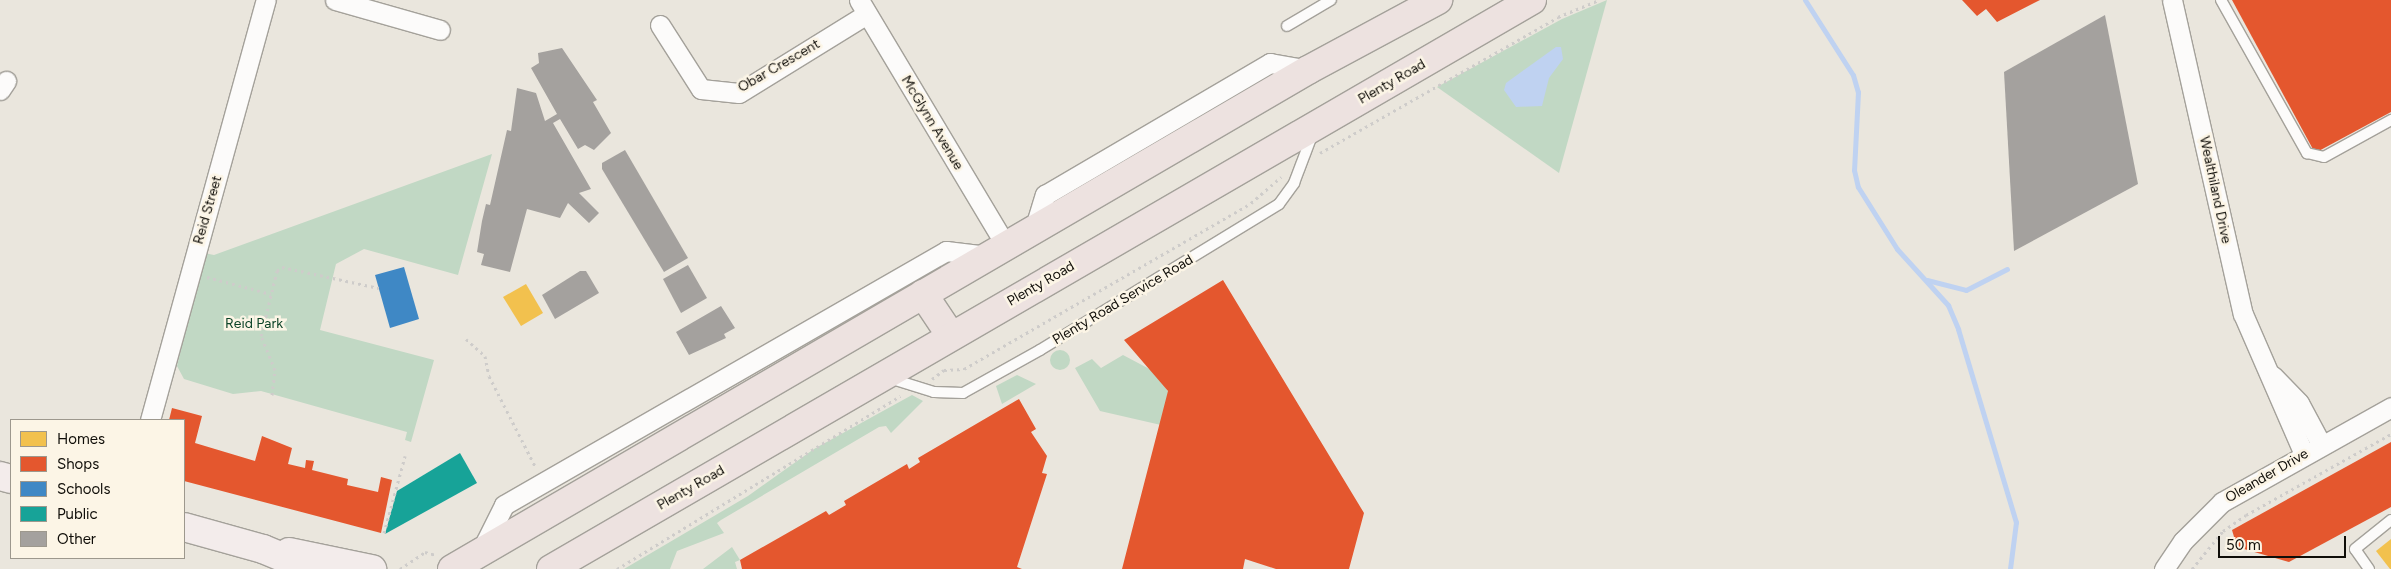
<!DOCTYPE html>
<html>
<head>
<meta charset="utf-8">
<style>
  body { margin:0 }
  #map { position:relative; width:2391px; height:569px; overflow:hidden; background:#eae6dd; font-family:Figtree,sans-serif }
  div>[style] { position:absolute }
  .green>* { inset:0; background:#c1d8c4 }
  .round { border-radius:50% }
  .water>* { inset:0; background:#bfd2f1 }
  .homes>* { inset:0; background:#f2c14e }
  .shops>* { inset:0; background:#e4572e }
  .schools>* { inset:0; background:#3f88c5 }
  .public>* { inset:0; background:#17a398 }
  .stream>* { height:5px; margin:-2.5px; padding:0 2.5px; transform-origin:2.5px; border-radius:2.5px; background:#bfd2f1 }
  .building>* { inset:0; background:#a4a19e }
  .path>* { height:3px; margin-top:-1.5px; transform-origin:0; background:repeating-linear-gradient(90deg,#ceccca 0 2.5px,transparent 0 6.5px) }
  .roads { filter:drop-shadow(1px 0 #a4a19a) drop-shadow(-1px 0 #a4a19a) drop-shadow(0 1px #a4a19a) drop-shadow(0 -1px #a4a19a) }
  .lane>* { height:10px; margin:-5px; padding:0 5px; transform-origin:5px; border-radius:5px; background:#fcfbfa }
  .street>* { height:19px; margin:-9.5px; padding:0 9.5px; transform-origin:9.5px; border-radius:9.5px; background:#fcfbfa }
  .primary>* { height:28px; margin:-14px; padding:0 14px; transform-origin:14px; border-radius:14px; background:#f3eceb }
  .highway>* { height:28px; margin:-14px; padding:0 14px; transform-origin:14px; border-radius:14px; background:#ede2e0 }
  span { translate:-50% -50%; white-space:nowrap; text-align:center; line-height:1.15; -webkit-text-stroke:5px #fcf5e6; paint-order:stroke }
  .street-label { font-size:14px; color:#0f0d08 }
  .park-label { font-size:14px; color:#0c4327 }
  .legend { position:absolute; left:10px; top:419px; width:175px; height:140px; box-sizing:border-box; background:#fcf5e6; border:1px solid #9d988d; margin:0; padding:6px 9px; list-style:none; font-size:15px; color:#0f0d08 }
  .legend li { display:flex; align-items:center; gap:10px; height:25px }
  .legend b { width:25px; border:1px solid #9d988d }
  .scale { position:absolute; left:2218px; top:536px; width:128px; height:22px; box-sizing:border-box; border:2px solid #0f0d08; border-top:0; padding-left:6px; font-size:15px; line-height:18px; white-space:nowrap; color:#0f0d08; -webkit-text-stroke:4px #fcf5e6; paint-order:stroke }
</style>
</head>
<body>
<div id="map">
  <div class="green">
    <div style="clip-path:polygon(1607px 0,1559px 173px,1437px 87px,1562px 19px)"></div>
    <div style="clip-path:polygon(492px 154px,458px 275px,364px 249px,336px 264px,320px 330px,434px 360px,411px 442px,405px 440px,407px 432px,261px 391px,233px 394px,184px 379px,177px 366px,204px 253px,214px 255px)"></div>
    <div class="round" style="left:1050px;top:350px;width:20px;height:20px"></div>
    <div style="clip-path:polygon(1123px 355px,1157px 373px,1170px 395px,1161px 425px,1100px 411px,1075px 368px,1092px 359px,1101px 368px)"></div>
    <div style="clip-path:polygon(1017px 375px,1036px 384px,1002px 404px,996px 386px)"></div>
    <div style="clip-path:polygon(912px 395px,923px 401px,891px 433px,886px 426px,879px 427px,721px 520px,717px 523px,724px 533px,677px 551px,670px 569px,624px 569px,748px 496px,814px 449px)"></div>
    <div style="clip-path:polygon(732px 547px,740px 560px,735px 562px,737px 569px,703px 569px)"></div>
  </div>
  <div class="water">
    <div style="clip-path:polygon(1556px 47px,1561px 47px,1563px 59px,1549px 78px,1542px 106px,1516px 107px,1504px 90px,1506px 83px)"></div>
  </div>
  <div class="homes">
    <div style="clip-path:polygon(526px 284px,543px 313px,521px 326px,503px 297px)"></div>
    <div style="clip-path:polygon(2391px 539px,2391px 569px,2390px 569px,2376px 551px)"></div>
  </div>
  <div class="shops">
    <div style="clip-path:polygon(1962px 0,2040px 0,1997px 22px,1986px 9px,1977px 16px)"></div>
    <div style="clip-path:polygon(2232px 0,2391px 0,2391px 112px,2315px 153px)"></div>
    <div style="clip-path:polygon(1223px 280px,1364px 513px,1349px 569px,1276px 569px,1245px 559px,1243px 569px,1122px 569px,1168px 391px,1124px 340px)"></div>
    <div style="clip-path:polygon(1019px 399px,1036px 429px,1031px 432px,1047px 456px,1042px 473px,1047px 474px,1017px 567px,1022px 569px,742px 569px,740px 560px,826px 511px,829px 515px,846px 505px,844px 501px,907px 464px,909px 469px,920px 462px,918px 458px)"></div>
    <div style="clip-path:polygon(172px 408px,202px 416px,195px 443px,255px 461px,262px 436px,292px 448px,288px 464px,305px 468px,306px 460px,314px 461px,312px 470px,348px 479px,347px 485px,378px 492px,381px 477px,392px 480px,381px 533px,184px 481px,184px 420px,169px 420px)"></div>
    <div style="clip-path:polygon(2391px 442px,2391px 507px,2289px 562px,2237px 547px,2232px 530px)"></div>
  </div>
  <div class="schools">
    <div style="clip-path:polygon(404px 267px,419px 319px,390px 328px,375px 275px)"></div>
  </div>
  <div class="public">
    <div style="clip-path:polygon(460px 453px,477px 483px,385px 534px,397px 491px)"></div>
  </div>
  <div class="stream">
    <div style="left:1805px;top:0;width:89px;rotate:57.4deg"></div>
    <div style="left:1853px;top:75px;width:18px;rotate:74deg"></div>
    <div style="left:1858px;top:92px;width:78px;rotate:92.9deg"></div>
    <div style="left:1854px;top:170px;width:17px;rotate:77deg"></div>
    <div style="left:1858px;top:187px;width:73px;rotate:57.8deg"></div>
    <div style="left:1897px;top:249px;width:76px;rotate:47.7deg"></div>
    <div style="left:1948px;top:305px;width:26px;rotate:67deg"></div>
    <div style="left:1958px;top:329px;width:202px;rotate:73.3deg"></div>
    <div style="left:2016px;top:522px;width:47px;rotate:97.3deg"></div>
    <div style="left:1927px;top:280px;width:40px;rotate:14.4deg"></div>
    <div style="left:1966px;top:290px;width:46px;rotate:-27.1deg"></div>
  </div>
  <div class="building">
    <div style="clip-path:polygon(2105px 15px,2138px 184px,2014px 251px,2004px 72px)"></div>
    <div style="clip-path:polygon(562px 48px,597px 100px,593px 102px,611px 133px,594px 150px,585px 145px,578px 149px,560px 119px,553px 123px,591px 189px,579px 193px,599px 213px,589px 223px,568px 203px,560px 218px,527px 209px,510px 272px,481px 265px,484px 254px,477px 252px,482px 221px,486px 204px,490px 205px,507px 130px,511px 131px,517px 88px,536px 93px,545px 121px,557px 114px,531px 68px,539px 63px,538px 53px)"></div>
    <div style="clip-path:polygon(625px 150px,688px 258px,664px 272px,602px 169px,602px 163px)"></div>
    <div style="clip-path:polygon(688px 265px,707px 298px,681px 313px,663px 279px)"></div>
    <div style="clip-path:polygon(580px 271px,586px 271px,599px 293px,555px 319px,542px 295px)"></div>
    <div style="clip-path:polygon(721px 306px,735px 328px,724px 334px,726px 338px,689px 355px,676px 332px)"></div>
  </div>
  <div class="path">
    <div style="left:1320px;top:153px;width:274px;rotate:-29.7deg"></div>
    <div style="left:1558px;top:17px;width:44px;rotate:-22.5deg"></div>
    <div style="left:207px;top:277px;width:66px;rotate:14.9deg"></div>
    <div style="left:466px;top:339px;width:25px;rotate:42deg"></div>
    <div style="left:485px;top:356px;width:20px;rotate:79deg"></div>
    <div style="left:489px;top:376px;width:103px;rotate:62.9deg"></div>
    <div style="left:932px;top:379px;width:15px;rotate:-37deg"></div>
    <div style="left:944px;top:370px;width:20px;rotate:-3deg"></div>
    <div style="left:964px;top:369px;width:332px;rotate:-30deg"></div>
    <div style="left:1251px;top:203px;width:40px;rotate:-41deg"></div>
    <div style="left:272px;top:395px;width:25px;rotate:-83deg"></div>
    <div style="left:275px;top:370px;width:37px;rotate:-112deg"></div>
    <div style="left:261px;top:336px;width:67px;rotate:-76.2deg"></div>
    <div style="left:277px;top:271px;width:6px;rotate:-39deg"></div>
    <div style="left:282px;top:267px;width:99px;rotate:12.2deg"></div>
    <div style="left:384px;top:533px;width:80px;rotate:-74.7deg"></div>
    <div style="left:400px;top:569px;width:30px;rotate:-34deg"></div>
    <div style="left:425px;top:552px;width:11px;rotate:15deg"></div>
    <div style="left:617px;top:569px;width:332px;rotate:-31.4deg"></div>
    <div style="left:2192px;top:569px;width:49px;rotate:-50.8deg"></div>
    <div style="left:2223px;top:531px;width:28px;rotate:-35deg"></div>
    <div style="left:2246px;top:515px;width:166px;rotate:-29.2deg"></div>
  </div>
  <div class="roads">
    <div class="lane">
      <div style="left:2221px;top:0;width:176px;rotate:60.7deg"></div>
      <div style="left:2307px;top:153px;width:17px;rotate:13deg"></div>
      <div style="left:2324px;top:157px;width:77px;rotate:-28.9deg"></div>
      <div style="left:1287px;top:26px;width:51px;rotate:-30.6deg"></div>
      <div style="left:889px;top:378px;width:47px;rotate:17.3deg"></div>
      <div style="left:934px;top:392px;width:29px;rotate:2deg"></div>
      <div style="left:963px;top:393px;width:88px;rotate:-29.2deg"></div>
      <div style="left:1040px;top:350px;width:280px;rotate:-31.4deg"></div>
      <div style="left:1279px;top:204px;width:26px;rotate:-54deg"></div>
      <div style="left:1294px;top:183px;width:53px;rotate:-69.2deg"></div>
      <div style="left:2369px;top:569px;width:24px;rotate:-125deg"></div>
      <div style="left:2355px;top:549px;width:46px;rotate:-38.9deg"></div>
    </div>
    <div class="street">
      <div style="left:335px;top:0;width:109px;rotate:15.9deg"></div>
      <div style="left:859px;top:0;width:287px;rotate:59.1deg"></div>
      <div style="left:2172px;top:0;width:322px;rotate:77.3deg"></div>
      <div style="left:2243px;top:314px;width:153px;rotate:66.5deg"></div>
      <div style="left:660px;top:25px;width:76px;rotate:57.4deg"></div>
      <div style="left:701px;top:89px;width:38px;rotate:6deg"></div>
      <div style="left:739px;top:93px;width:150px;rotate:-31.7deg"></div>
      <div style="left:0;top:90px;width:11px;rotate:-56deg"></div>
      <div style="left:1034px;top:230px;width:37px;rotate:-73deg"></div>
      <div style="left:1045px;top:195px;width:261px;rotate:-30.4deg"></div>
      <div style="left:1270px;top:63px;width:39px;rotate:10deg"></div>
      <div style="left:2273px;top:376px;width:37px;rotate:46deg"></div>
      <div style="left:2299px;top:403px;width:47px;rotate:61.8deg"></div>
      <div style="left:150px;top:420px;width:436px;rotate:-74.6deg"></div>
      <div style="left:481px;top:551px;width:51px;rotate:-63.4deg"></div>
      <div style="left:504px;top:505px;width:510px;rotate:-29.88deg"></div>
      <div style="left:946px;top:251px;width:42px;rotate:6.8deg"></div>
      <div style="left:2164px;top:569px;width:34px;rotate:-56deg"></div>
      <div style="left:2183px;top:541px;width:55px;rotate:-45deg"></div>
      <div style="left:2222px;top:502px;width:194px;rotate:-29.3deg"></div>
    </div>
    <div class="primary">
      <div style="left:0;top:476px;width:11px;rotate:15deg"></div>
      <div style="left:184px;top:527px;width:82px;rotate:15.6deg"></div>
      <div style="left:263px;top:549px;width:52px;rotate:22.6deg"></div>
      <div style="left:289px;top:552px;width:85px;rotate:11.6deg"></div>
    </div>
    <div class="highway">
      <div style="left:923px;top:294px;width:50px;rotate:56.3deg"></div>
      <div style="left:452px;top:569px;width:991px;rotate:-30.24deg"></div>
      <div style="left:1308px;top:70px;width:148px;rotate:-28.3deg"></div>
      <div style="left:551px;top:569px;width:1134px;rotate:-30.11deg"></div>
    </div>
  </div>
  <div class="street-label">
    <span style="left:779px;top:66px;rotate:-30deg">Obar Crescent</span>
    <span style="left:1392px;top:82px;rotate:-30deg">Plenty Road</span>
    <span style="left:932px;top:123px;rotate:59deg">McGlynn Avenue</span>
    <span style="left:2215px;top:190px;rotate:78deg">Wealthiland Drive</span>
    <span style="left:208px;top:210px;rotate:-74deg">Reid Street</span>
    <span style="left:1041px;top:284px;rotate:-30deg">Plenty Road</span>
    <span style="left:1123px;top:300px;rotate:-31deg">Plenty Road Service Road</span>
    <span style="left:2267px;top:476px;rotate:-30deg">Oleander Drive</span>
    <span style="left:691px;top:488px;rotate:-30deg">Plenty Road</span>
  </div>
  <div class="park-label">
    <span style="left:254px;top:324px">Reid Park</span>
  </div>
  <ul class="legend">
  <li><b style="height:14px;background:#f2c14e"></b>Homes</li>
  <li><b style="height:14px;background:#e4572e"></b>Shops</li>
  <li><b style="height:14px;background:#3f88c5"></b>Schools</li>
  <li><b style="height:14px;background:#17a398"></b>Public</li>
  <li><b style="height:14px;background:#a4a19e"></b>Other</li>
  </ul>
  <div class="scale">50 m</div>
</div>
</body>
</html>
